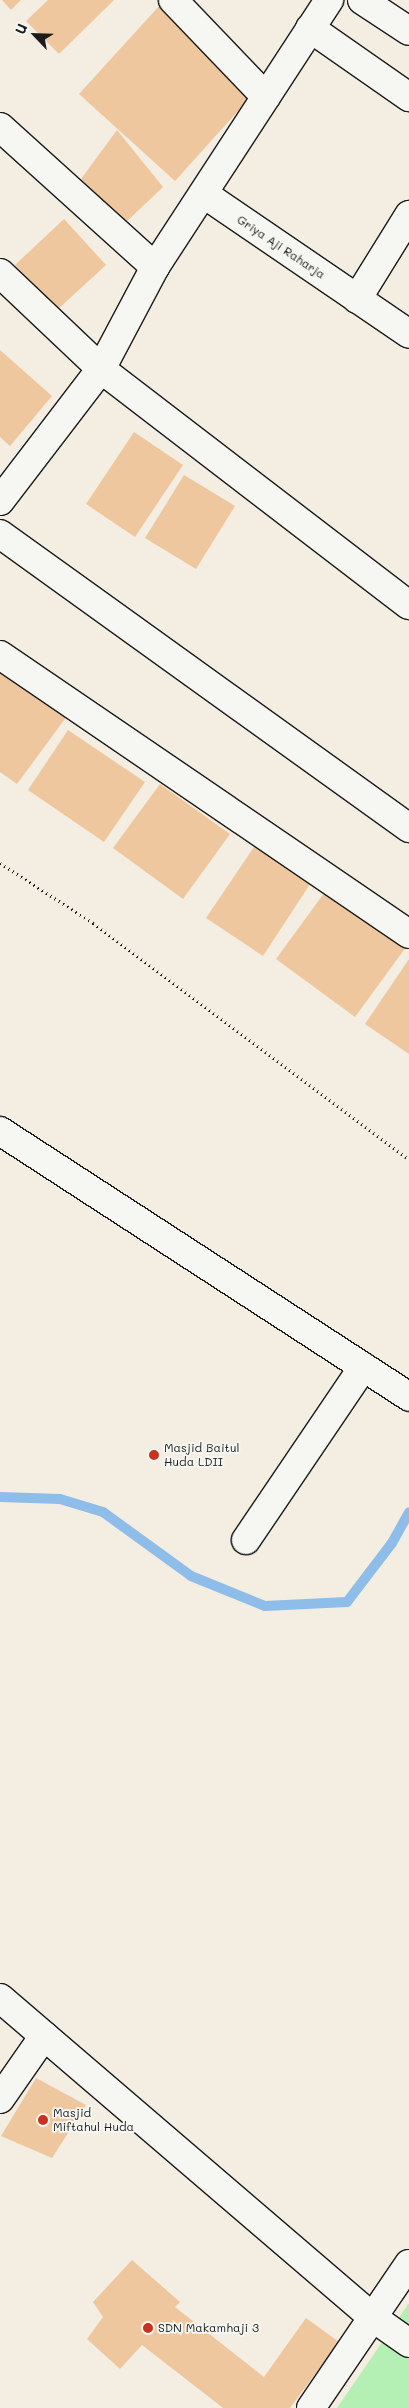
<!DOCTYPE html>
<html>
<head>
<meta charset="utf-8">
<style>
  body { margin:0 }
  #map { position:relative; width:409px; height:2408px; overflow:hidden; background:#f4ede1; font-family:Mali,sans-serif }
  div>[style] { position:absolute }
  .green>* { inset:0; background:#b4efb3 }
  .stream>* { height:10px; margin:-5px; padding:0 5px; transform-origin:5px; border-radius:5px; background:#8fbde9 }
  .building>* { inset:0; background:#eec79e }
  .path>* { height:3px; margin-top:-1.5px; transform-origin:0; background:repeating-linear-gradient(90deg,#1c1c1c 0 1px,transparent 0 5px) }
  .roads { filter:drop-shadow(1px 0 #1c1c1c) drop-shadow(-1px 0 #1c1c1c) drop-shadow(0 1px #1c1c1c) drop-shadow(0 -1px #1c1c1c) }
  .minor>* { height:28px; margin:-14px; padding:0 14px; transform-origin:14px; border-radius:14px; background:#f6f6f2 }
  .dots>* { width:14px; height:14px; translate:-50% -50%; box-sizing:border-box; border:2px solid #f6f6f2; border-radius:50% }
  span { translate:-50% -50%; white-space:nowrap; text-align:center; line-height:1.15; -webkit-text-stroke:4px #f6f6f2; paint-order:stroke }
  .street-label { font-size:12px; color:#1c1c1c }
  .poi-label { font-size:12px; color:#1c1c1c }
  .left { translate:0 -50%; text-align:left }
  .north { position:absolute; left:10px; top:10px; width:50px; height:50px; -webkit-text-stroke:4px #f6f6f2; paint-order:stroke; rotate:294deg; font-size:14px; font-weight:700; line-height:20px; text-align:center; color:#1c1c1c }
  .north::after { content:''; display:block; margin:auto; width:18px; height:22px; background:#1c1c1c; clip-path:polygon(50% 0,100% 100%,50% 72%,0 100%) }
</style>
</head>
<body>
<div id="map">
  <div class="green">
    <div style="clip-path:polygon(409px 2303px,409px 2408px,337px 2408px)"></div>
  </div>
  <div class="stream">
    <div style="left:0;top:1497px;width:60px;rotate:1.9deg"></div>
    <div style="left:60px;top:1499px;width:45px;rotate:16.8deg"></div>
    <div style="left:103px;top:1512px;width:109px;rotate:36deg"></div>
    <div style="left:191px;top:1576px;width:80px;rotate:22.1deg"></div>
    <div style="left:265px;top:1606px;width:82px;rotate:-2.8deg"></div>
    <div style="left:347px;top:1602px;width:74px;rotate:-52.7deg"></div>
    <div style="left:392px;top:1543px;width:35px;rotate:-61deg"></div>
  </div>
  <div class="building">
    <div style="clip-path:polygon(2px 0,21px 0,11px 10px)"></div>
    <div style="clip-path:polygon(48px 0,114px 0,59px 54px,26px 21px)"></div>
    <div style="clip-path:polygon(161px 4px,256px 91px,175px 181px,79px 94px)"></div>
    <div style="clip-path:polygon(117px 130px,163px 187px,124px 224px,81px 179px)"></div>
    <div style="clip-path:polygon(64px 219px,106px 265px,57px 310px,15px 265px)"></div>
    <div style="clip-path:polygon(0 350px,52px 396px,10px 446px,0 437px)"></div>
    <div style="clip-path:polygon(134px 432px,183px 465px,135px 537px,86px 504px)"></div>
    <div style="clip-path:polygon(184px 475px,235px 506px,196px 569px,145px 538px)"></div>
    <div style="clip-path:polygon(0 661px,70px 712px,17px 784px,0 772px)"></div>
    <div style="clip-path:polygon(68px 730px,145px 782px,104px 842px,28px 790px)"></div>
    <div style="clip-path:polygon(160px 784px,230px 834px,183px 899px,113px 848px)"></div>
    <div style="clip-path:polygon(260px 838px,316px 875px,263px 956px,206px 918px)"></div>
    <div style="clip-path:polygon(330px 885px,409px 943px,355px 1017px,276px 959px)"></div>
    <div style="clip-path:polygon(409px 959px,409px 1054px,365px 1024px)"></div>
    <div style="clip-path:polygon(36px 2078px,86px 2105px,52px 2158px,1px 2136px)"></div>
    <div style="clip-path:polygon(132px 2260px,180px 2302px,175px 2307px,264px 2377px,306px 2318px,339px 2342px,290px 2408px,223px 2408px,142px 2345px,120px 2369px,87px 2339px,103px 2317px,93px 2302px)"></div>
  </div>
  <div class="path">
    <div style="left:0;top:863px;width:111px;rotate:32.8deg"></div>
    <div style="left:93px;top:923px;width:394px;rotate:36.8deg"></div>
  </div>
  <div class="roads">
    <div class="minor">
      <div style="left:173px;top:0;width:134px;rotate:46.2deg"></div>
      <div style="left:362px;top:0;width:56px;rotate:33.4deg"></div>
      <div style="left:310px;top:28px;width:121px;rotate:34.9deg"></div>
      <div style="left:0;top:127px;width:209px;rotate:42.1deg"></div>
      <div style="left:204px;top:194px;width:248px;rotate:34.3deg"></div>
      <div style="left:0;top:273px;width:139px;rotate:43.5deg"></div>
      <div style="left:101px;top:369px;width:388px;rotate:37.5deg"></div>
      <div style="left:357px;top:299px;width:99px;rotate:-58.2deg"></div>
      <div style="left:0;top:501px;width:166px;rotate:-52.6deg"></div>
      <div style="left:101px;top:369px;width:115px;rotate:-62.1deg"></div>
      <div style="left:155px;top:267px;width:319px;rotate:-56.9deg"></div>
      <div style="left:0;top:534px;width:504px;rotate:35.71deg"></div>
      <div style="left:0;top:655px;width:495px;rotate:34.3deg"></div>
      <div style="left:0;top:1131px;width:488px;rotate:33deg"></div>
      <div style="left:246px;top:1540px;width:209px;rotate:-55.9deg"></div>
      <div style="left:0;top:1998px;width:490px;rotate:40.6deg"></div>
      <div style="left:372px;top:2317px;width:45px;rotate:35.1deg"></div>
      <div style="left:0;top:2099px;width:77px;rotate:-55.1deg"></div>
      <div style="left:311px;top:2408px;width:174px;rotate:-55.8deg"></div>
    </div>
  </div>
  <div class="dots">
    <div style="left:154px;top:1455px;background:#c8321e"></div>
    <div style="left:43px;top:2120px;background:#c8321e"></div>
    <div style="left:148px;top:2328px;background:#c8321e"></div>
  </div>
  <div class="street-label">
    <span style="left:281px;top:247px;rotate:34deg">Griya Aji Raharja</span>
  </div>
  <div class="poi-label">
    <span class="left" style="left:164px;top:1455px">Masjid Baitul<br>Huda LDII</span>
    <span class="left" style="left:53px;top:2120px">Masjid<br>Miftahul Huda</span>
    <span class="left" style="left:158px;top:2328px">SDN Makamhaji 3</span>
  </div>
  <div class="north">U</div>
</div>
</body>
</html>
